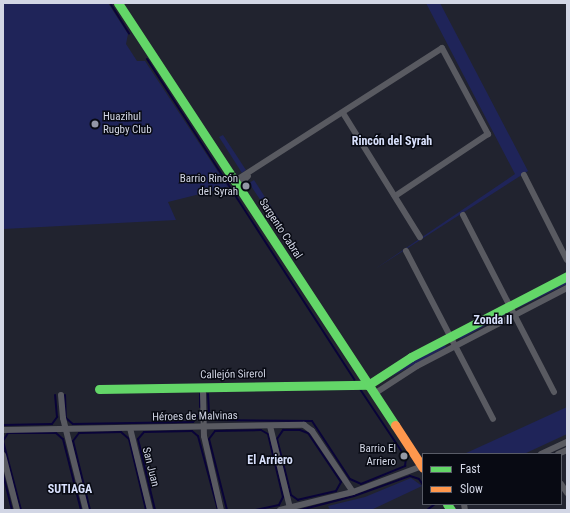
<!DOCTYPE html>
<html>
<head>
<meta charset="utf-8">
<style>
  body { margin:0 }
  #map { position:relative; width:570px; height:513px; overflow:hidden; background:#21232f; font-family:"Roboto Condensed",sans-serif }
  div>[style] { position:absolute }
  .green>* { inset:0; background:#1f2459 }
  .stream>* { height:2px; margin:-1px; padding:0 1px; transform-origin:1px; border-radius:1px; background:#090338 }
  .street>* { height:6px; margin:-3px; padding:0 3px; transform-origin:3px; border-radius:3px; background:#595a61 }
  .fast>* { height:9px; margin:-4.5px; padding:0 4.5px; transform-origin:4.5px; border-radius:4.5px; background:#63d668 }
  .slow>* { height:9px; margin:-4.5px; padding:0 4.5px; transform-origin:4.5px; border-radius:4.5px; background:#ff974d }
  .dots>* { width:11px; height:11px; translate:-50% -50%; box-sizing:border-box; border:2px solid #080a13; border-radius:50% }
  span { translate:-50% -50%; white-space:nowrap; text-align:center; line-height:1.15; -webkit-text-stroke:3px #080a13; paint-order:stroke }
  .poi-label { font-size:11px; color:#d2d6e5 }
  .left { translate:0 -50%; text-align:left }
  .right { translate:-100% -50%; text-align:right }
  .street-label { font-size:11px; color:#d2d6e5 }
  .neighbourhood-label { font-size:12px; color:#d8e0fc; font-weight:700 }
  .frame { position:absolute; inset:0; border:4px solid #d2d6e5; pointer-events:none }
  .legend { position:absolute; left:422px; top:453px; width:140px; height:52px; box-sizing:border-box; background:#080a13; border:1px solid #595c67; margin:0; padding:5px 7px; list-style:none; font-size:12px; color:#d2d6e5 }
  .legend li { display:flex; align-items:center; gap:8px; height:20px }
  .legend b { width:20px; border:1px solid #595c67 }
</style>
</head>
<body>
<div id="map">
  <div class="green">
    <div style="clip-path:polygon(3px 3px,108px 3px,128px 34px,126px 44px,137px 61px,145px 61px,228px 187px,168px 202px,176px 220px,3px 229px)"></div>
    <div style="clip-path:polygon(426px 3px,440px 3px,528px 171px,375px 269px,515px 174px)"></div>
    <div style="clip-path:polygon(223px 135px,246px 170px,242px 173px,219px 137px)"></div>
    <div style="clip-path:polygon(254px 180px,283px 225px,279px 228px,249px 183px)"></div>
    <div style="clip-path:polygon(567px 281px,567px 284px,518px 308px,519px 306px)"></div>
    <div style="clip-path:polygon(506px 314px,461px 339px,458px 338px,505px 313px)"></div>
    <div style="clip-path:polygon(445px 344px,446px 347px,391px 377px,413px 360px)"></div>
    <div style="clip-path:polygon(567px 407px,567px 434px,524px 454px,464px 454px)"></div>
    <div style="clip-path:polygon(411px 478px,422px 486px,371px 510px,330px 510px,328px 506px,365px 497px)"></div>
  </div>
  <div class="stream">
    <div style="left:110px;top:3px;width:36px;rotate:58deg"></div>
    <div style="left:147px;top:59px;width:382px;rotate:57.1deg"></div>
    <div style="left:200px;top:394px;width:13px;rotate:90deg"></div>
    <div style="left:208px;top:394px;width:20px;rotate:87deg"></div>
    <div style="left:209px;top:414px;width:8px;rotate:45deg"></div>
    <div style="left:215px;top:420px;width:97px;rotate:0.6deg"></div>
    <div style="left:312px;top:421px;width:69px;rotate:56.8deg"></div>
    <div style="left:350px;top:479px;width:12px;rotate:24deg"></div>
    <div style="left:361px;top:484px;width:48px;rotate:-22.2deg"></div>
    <div style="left:405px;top:466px;width:8px;rotate:-83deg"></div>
    <div style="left:406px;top:458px;width:83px;rotate:-123.7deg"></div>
    <div style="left:65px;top:395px;width:23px;rotate:88deg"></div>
    <div style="left:66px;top:418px;width:9px;rotate:41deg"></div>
    <div style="left:73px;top:424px;width:120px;rotate:-1deg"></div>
    <div style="left:193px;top:422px;width:13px;rotate:-51deg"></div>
    <div style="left:3px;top:425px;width:49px;rotate:-1.2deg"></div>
    <div style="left:52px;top:424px;width:9px;rotate:-54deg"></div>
    <div style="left:57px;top:417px;width:22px;rotate:-95deg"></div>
    <div style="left:283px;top:430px;width:17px"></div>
    <div style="left:300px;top:430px;width:9px;rotate:21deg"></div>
    <div style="left:308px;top:433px;width:59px;rotate:56deg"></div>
    <div style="left:341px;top:482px;width:10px;rotate:119deg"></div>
    <div style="left:336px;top:491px;width:39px;rotate:167deg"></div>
    <div style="left:298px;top:500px;width:9px;rotate:-144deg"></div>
    <div style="left:291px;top:495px;width:58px;rotate:-104deg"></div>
    <div style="left:277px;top:439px;width:11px;rotate:-56deg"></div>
    <div style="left:3px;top:474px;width:37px;rotate:76deg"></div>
    <div style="left:21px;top:510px;width:71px;rotate:-104.6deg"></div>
    <div style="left:3px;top:441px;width:9px;rotate:-58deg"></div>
    <div style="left:8px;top:433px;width:48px"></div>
    <div style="left:56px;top:433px;width:9px;rotate:41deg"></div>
    <div style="left:63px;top:439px;width:73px;rotate:75.8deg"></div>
    <div style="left:90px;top:510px;width:71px;rotate:-103.8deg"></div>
    <div style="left:73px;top:441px;width:10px;rotate:-53deg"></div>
    <div style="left:79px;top:433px;width:42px;rotate:-1.4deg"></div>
    <div style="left:121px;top:432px;width:11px;rotate:41deg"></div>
    <div style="left:129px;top:439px;width:73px;rotate:76.5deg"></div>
    <div style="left:155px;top:510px;width:73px;rotate:-103.5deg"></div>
    <div style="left:138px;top:439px;width:9px;rotate:-49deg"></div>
    <div style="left:144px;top:432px;width:48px;rotate:-1.2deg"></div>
    <div style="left:192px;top:431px;width:8px;rotate:40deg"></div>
    <div style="left:198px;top:436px;width:77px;rotate:74.9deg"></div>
    <div style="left:227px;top:510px;width:73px;rotate:-104.2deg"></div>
    <div style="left:209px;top:439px;width:10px;rotate:-53deg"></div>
    <div style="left:215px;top:431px;width:46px;rotate:-1.2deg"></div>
    <div style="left:261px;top:430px;width:8px;rotate:30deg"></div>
    <div style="left:268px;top:434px;width:65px;rotate:76.6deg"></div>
    <div style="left:283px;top:497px;width:9px;rotate:117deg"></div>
    <div style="left:279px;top:505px;width:24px;rotate:168deg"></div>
    <div style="left:300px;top:510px;width:56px;rotate:-14.5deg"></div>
    <div style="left:354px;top:496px;width:59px;rotate:-19.7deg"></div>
    <div style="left:410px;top:476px;width:9px;rotate:18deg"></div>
    <div style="left:419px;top:479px;width:7px;rotate:56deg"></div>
    <div style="left:427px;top:510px;width:10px;rotate:-37deg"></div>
  </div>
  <div class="street">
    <div style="left:343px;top:113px;width:146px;rotate:58.2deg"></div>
    <div style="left:524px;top:175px;width:95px;rotate:63.2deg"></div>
    <div style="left:235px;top:181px;width:246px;rotate:-32.7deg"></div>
    <div style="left:442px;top:48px;width:98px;rotate:61.9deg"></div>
    <div style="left:488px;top:134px;width:112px;rotate:146.3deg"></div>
    <div style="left:238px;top:186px;width:14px;rotate:-45deg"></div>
    <div style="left:463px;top:215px;width:199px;rotate:62.8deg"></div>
    <div style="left:406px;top:251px;width:189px;rotate:62.6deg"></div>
    <div style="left:203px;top:393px;width:43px;rotate:88.7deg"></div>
    <div style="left:204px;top:436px;width:76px;rotate:77.1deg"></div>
    <div style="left:374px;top:394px;width:51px;rotate:-33.1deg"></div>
    <div style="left:417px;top:366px;width:169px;rotate:-27.5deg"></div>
    <div style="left:61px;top:395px;width:23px;rotate:85deg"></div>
    <div style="left:63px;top:418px;width:95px;rotate:76deg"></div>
    <div style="left:270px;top:426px;width:84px;rotate:76.3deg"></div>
    <div style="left:130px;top:428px;width:84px;rotate:76.3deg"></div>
    <div style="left:3px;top:430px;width:301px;rotate:-1deg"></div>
    <div style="left:304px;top:425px;width:10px;rotate:37deg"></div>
    <div style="left:312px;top:431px;width:73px;rotate:56.1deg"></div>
    <div style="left:541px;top:454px;width:29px;rotate:-25deg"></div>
    <div style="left:558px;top:454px;width:10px;rotate:-24deg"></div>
    <div style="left:3px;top:455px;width:57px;rotate:75.7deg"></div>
    <div style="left:561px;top:484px;width:11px;rotate:56deg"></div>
    <div style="left:464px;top:504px;width:6px;rotate:81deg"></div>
    <div style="left:280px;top:510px;width:75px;rotate:-13.9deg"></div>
    <div style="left:353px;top:492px;width:74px;rotate:-20.6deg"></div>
  </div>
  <div class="fast">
    <div style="left:118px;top:3px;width:505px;rotate:56.72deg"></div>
    <div style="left:99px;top:389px;width:269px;rotate:-0.9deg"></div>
    <div style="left:368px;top:385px;width:51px;rotate:-33.1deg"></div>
    <div style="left:411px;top:357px;width:176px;rotate:-27.4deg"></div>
    <div style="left:447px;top:504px;width:7px;rotate:56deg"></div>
  </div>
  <div class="slow">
    <div style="left:395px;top:425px;width:51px;rotate:56.9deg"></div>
  </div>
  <div class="dots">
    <div style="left:95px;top:124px;background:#9497a5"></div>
    <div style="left:246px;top:186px;background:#9497a5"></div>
    <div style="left:404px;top:456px;background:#9497a5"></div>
  </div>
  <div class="poi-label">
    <span class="left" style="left:103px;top:124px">Huazihul<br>Rugby Club</span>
    <span class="right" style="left:238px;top:186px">Barrio Rincón<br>del Syrah</span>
    <span class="right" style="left:396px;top:456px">Barrio El<br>Arriero</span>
  </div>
  <div class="street-label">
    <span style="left:280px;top:229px;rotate:57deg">Sargento Cabral</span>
    <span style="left:233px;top:375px;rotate:-1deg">Callejón Sirerol</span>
    <span style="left:195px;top:417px;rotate:-1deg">Héroes de Malvinas</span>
    <span style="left:150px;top:467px;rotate:76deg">San Juan</span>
  </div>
  <div class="neighbourhood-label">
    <span style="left:392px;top:142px">Rincón del Syrah</span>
    <span style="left:493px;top:321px">Zonda II</span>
    <span style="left:270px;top:461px">El Arriero</span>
    <span style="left:70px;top:490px">SUTIAGA</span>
  </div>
  <div class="frame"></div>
  <ul class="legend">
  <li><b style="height:5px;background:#63d668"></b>Fast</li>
  <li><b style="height:5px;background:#ff974d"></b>Slow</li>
  </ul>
</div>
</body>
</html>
